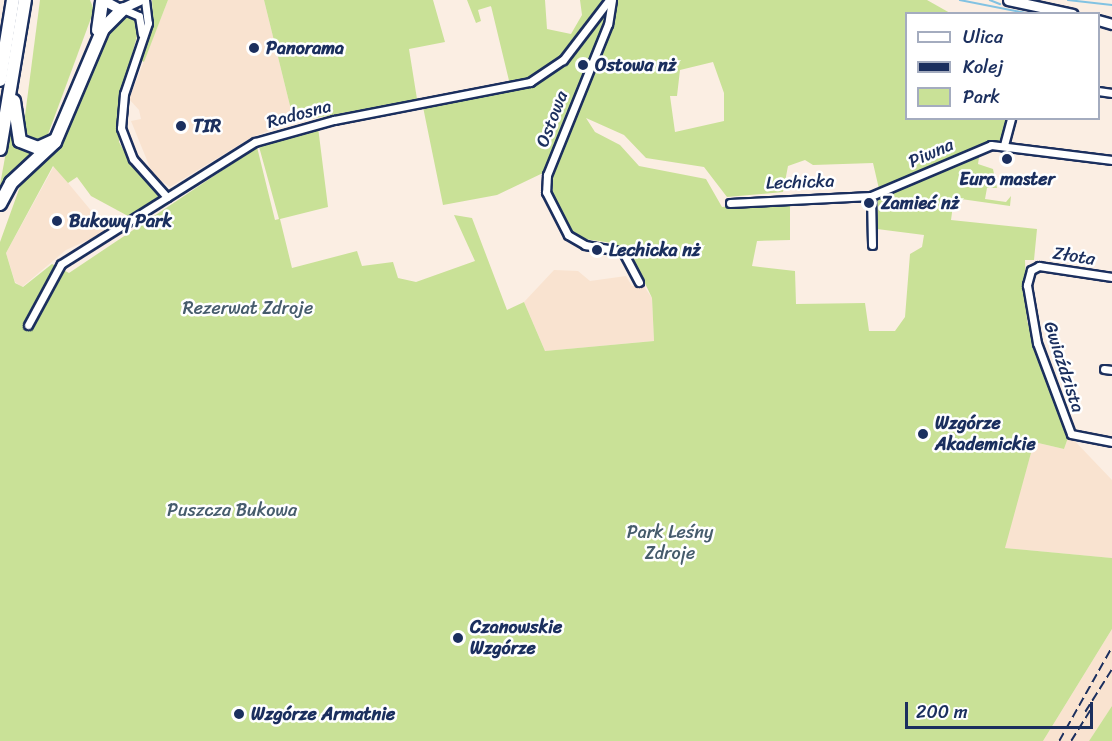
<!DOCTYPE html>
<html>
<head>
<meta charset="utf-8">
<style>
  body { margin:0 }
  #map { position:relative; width:1112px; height:741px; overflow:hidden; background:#fbeee3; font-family:Sriracha,sans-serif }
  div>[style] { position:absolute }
  .built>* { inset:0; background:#f9e3d0 }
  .green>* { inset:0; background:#c9e197 }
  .stream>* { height:1.5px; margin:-0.75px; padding:0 0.75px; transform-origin:0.75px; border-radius:0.75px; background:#82c2e2 }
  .roads { filter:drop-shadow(2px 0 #1b2f5e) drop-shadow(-2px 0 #1b2f5e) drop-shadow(0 2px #1b2f5e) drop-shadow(0 -2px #1b2f5e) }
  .minor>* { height:7px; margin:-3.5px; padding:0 3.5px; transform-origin:3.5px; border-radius:3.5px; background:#fff }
  .secondary>* { height:9px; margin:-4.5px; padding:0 4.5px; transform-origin:4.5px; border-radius:4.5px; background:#fff }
  .motorway>* { height:12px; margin:-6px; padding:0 6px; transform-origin:6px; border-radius:6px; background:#fff }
  .rail>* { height:1.5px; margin-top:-0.75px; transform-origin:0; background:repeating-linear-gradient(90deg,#1b2f5e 0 9px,transparent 0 13.5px) }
  .dots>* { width:16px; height:16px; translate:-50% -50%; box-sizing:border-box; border:3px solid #fff; border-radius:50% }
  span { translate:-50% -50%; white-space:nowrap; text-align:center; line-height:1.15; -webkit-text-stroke:5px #fff; paint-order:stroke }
  .poi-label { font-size:18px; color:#1b2f5e; font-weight:700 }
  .left { translate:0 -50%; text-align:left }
  .street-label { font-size:18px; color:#1b2f5e }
  .park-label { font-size:18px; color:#465c6c }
  .legend { position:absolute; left:905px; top:12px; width:195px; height:108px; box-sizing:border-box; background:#fff; border:2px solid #a4acbf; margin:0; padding:8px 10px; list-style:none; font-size:18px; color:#1b2f5e }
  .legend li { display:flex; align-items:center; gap:12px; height:30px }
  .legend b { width:30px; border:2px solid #a4acbf }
  .scale { position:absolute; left:905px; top:702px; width:188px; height:27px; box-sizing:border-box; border:3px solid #1b2f5e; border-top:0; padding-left:8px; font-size:18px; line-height:21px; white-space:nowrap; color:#1b2f5e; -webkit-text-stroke:4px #fff; paint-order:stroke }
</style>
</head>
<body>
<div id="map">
  <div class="built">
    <div style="clip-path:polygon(168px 0,264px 0,294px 122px,252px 137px,170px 187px,153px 175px,131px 121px,141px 119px,139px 110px,129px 99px)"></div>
    <div style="clip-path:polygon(54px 166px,108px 231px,66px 250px,22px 287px,15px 282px,6px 253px)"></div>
    <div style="clip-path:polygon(554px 270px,578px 271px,590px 281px,626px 276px,632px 286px,643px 285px,652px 298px,654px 341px,545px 351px,524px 302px)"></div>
    <div style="clip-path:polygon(1069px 435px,1112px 480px,1112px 558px,1004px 548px,1034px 442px,1064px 449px)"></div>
    <div style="clip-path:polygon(1112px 629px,1112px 706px,1089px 741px,1043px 741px)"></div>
  </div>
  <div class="green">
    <div style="clip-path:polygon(40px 0,90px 0,94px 10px,47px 137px,37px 141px,23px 131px)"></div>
    <div style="clip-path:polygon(152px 0,168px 0,144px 62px,140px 60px,153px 23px)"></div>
    <div style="clip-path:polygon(264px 0,433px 0,445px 42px,409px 49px,417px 99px,294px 122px)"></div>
    <div style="clip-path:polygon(evenodd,467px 0,545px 0,547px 29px,571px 34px,582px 15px,580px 0,927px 0,950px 13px,906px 14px,906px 118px,1008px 119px,1001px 140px,879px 189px,873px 163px,813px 165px,805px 160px,788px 166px,783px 192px,727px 197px,704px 167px,646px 158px,624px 135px,586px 118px,595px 132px,620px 145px,639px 166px,706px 179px,722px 207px,790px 200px,790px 240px,757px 241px,752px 266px,795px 271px,796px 304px,865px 303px,869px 331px,895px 331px,905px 317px,910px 254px,922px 247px,924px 235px,877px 229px,878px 196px,980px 151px,978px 164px,993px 169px,997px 188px,987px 188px,985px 199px,1006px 202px,1011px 196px,1010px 206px,954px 198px,951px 220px,1037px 229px,1034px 260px,1025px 260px,1027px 321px,1069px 435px,1064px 449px,1034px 442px,1005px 548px,1112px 558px,1112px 629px,1043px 741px,0 741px,0 242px,22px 181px,57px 148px,109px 31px,126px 13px,136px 18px,139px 29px,119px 101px,119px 142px,134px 169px,164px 197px,128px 216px,91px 196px,77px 177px,68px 183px,53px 166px,6px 253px,15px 283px,23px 287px,52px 264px,69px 273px,257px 147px,275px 220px,279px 219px,258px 143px,318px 127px,328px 207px,280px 219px,292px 268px,357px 251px,362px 266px,393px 262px,398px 278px,416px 282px,475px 261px,454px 215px,472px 218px,507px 310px,524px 302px,545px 351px,654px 341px,652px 298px,632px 256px,613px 243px,577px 238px,553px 201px,552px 175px,578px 115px,567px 110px,545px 172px,497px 195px,443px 205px,423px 107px,511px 89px,491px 6px,478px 10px,481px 21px,476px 23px,467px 0,713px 62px,724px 93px,724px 121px,675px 132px,670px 96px,677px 96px,680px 70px,713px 62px)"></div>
    <div style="clip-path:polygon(11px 124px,38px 152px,0 195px,0 185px)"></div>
    <div style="clip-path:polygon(1112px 706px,1112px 741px,1089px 741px)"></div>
  </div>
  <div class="stream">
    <div style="left:960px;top:0;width:72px;rotate:11.2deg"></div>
    <div style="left:990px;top:0;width:11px;rotate:22deg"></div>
    <div style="left:1068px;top:0;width:44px;rotate:6.5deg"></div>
  </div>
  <div class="roads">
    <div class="minor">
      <div style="left:145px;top:0;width:23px;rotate:83deg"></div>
      <div style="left:148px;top:23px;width:75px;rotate:108.7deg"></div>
      <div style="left:124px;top:94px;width:34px;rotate:95deg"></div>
      <div style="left:121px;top:128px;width:33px;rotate:69deg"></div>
      <div style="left:133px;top:159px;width:51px;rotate:48.2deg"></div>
      <div style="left:612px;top:0;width:24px;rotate:99deg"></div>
      <div style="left:608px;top:24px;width:163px;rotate:112deg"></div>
      <div style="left:547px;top:175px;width:17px;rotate:93deg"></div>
      <div style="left:546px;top:192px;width:48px;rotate:62.9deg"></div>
      <div style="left:568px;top:235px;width:20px;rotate:30deg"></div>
      <div style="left:585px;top:245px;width:39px;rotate:10deg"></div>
      <div style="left:623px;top:252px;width:34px;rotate:62deg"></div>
      <div style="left:123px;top:9px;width:17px;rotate:24deg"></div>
      <div style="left:139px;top:16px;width:18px;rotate:81deg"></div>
      <div style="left:1098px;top:91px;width:14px;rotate:8deg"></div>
      <div style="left:1004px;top:145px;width:28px;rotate:-75deg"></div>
      <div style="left:871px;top:196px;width:49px;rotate:88.8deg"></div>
      <div style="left:730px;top:203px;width:141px;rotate:-2.8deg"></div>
      <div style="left:871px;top:196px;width:130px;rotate:-23deg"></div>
      <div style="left:991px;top:145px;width:122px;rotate:7.1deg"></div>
      <div style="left:1112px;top:277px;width:74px;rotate:-171.4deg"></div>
      <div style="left:1039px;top:266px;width:9px;rotate:153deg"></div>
      <div style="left:1031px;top:270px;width:16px;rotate:105deg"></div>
      <div style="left:1027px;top:285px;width:59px;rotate:80.2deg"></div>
      <div style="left:1037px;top:343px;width:97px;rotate:69.5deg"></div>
      <div style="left:1071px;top:434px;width:42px;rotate:11deg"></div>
      <div style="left:28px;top:325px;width:69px;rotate:-61.6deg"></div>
      <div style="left:61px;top:264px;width:229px;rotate:-32.2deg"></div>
      <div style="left:255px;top:142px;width:82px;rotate:-15.6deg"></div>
      <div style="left:334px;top:120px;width:200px;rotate:-11deg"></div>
      <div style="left:530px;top:82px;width:40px;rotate:-34deg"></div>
      <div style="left:563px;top:60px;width:76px;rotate:-52.5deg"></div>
      <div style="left:1104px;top:369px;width:8px;rotate:7deg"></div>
    </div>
    <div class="secondary">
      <div style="left:103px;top:0;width:19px;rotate:28deg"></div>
      <div style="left:120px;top:9px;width:21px;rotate:-25deg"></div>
      <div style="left:1008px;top:0;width:66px;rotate:12.2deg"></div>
      <div style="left:1098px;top:20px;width:15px;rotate:16deg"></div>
    </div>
    <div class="motorway">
      <div style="left:98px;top:30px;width:30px;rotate:-82deg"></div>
      <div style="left:0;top:80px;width:81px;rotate:-80.8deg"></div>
      <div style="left:14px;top:101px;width:40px;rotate:81.5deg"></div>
      <div style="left:20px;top:141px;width:19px;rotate:21deg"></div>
      <div style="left:38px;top:148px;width:17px;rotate:-25deg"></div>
      <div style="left:0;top:149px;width:151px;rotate:-80.5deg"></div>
      <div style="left:0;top:204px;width:24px;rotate:-62deg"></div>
      <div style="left:11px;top:183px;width:60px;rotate:-43deg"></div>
      <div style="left:55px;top:142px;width:123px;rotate:-67deg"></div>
      <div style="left:103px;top:29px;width:28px;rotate:-45deg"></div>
    </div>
  </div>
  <div class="rail">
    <div style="left:1085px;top:712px;width:51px;rotate:-57.9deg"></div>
    <div style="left:1059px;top:741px;width:108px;rotate:-60.6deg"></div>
    <div style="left:1071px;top:741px;width:39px;rotate:-58deg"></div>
  </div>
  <div class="dots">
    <div style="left:254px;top:48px;background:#1b2f5e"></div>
    <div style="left:583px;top:65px;background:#1b2f5e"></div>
    <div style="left:181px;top:126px;background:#1b2f5e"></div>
    <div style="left:1007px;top:159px;background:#1b2f5e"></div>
    <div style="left:869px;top:203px;background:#1b2f5e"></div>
    <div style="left:57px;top:221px;background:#1b2f5e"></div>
    <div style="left:597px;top:250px;background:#1b2f5e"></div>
    <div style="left:923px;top:434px;background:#1b2f5e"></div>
    <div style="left:458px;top:638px;background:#1b2f5e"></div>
    <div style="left:239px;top:714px;background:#1b2f5e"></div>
  </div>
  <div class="poi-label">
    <span class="left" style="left:266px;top:48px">Panorama</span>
    <span class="left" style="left:595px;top:65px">Ostowa nż</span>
    <span class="left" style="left:193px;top:126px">TIR</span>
    <span style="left:1007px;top:179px">Euro master</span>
    <span class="left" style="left:881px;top:203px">Zamieć nż</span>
    <span class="left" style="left:69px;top:221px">Bukowy Park</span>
    <span class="left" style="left:609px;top:250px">Lechicka nż</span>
    <span class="left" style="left:935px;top:434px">Wzgórze<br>Akademickie</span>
    <span class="left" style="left:470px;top:638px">Czanowskie<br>Wzgórze</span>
    <span class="left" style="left:251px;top:714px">Wzgórze Armatnie</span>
  </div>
  <div class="street-label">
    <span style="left:299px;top:114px;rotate:-15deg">Radosna</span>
    <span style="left:552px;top:119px;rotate:-69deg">Ostowa</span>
    <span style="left:931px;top:153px;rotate:-24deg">Piwna</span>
    <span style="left:800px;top:182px;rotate:-2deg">Lechicka</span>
    <span style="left:1074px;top:256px;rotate:9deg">Złota</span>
    <span style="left:1064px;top:367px;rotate:72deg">Gwiaździsta</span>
  </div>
  <div class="park-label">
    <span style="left:248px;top:308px">Rezerwat Zdroje</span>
    <span style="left:232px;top:510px">Puszcza Bukowa</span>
    <span style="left:670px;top:543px">Park Leśny<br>Zdroje</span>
  </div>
  <ul class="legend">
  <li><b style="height:8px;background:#fff"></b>Ulica</li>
  <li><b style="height:8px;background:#1b2f5e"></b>Kolej</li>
  <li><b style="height:16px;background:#c9e197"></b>Park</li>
  </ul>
  <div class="scale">200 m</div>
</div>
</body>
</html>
